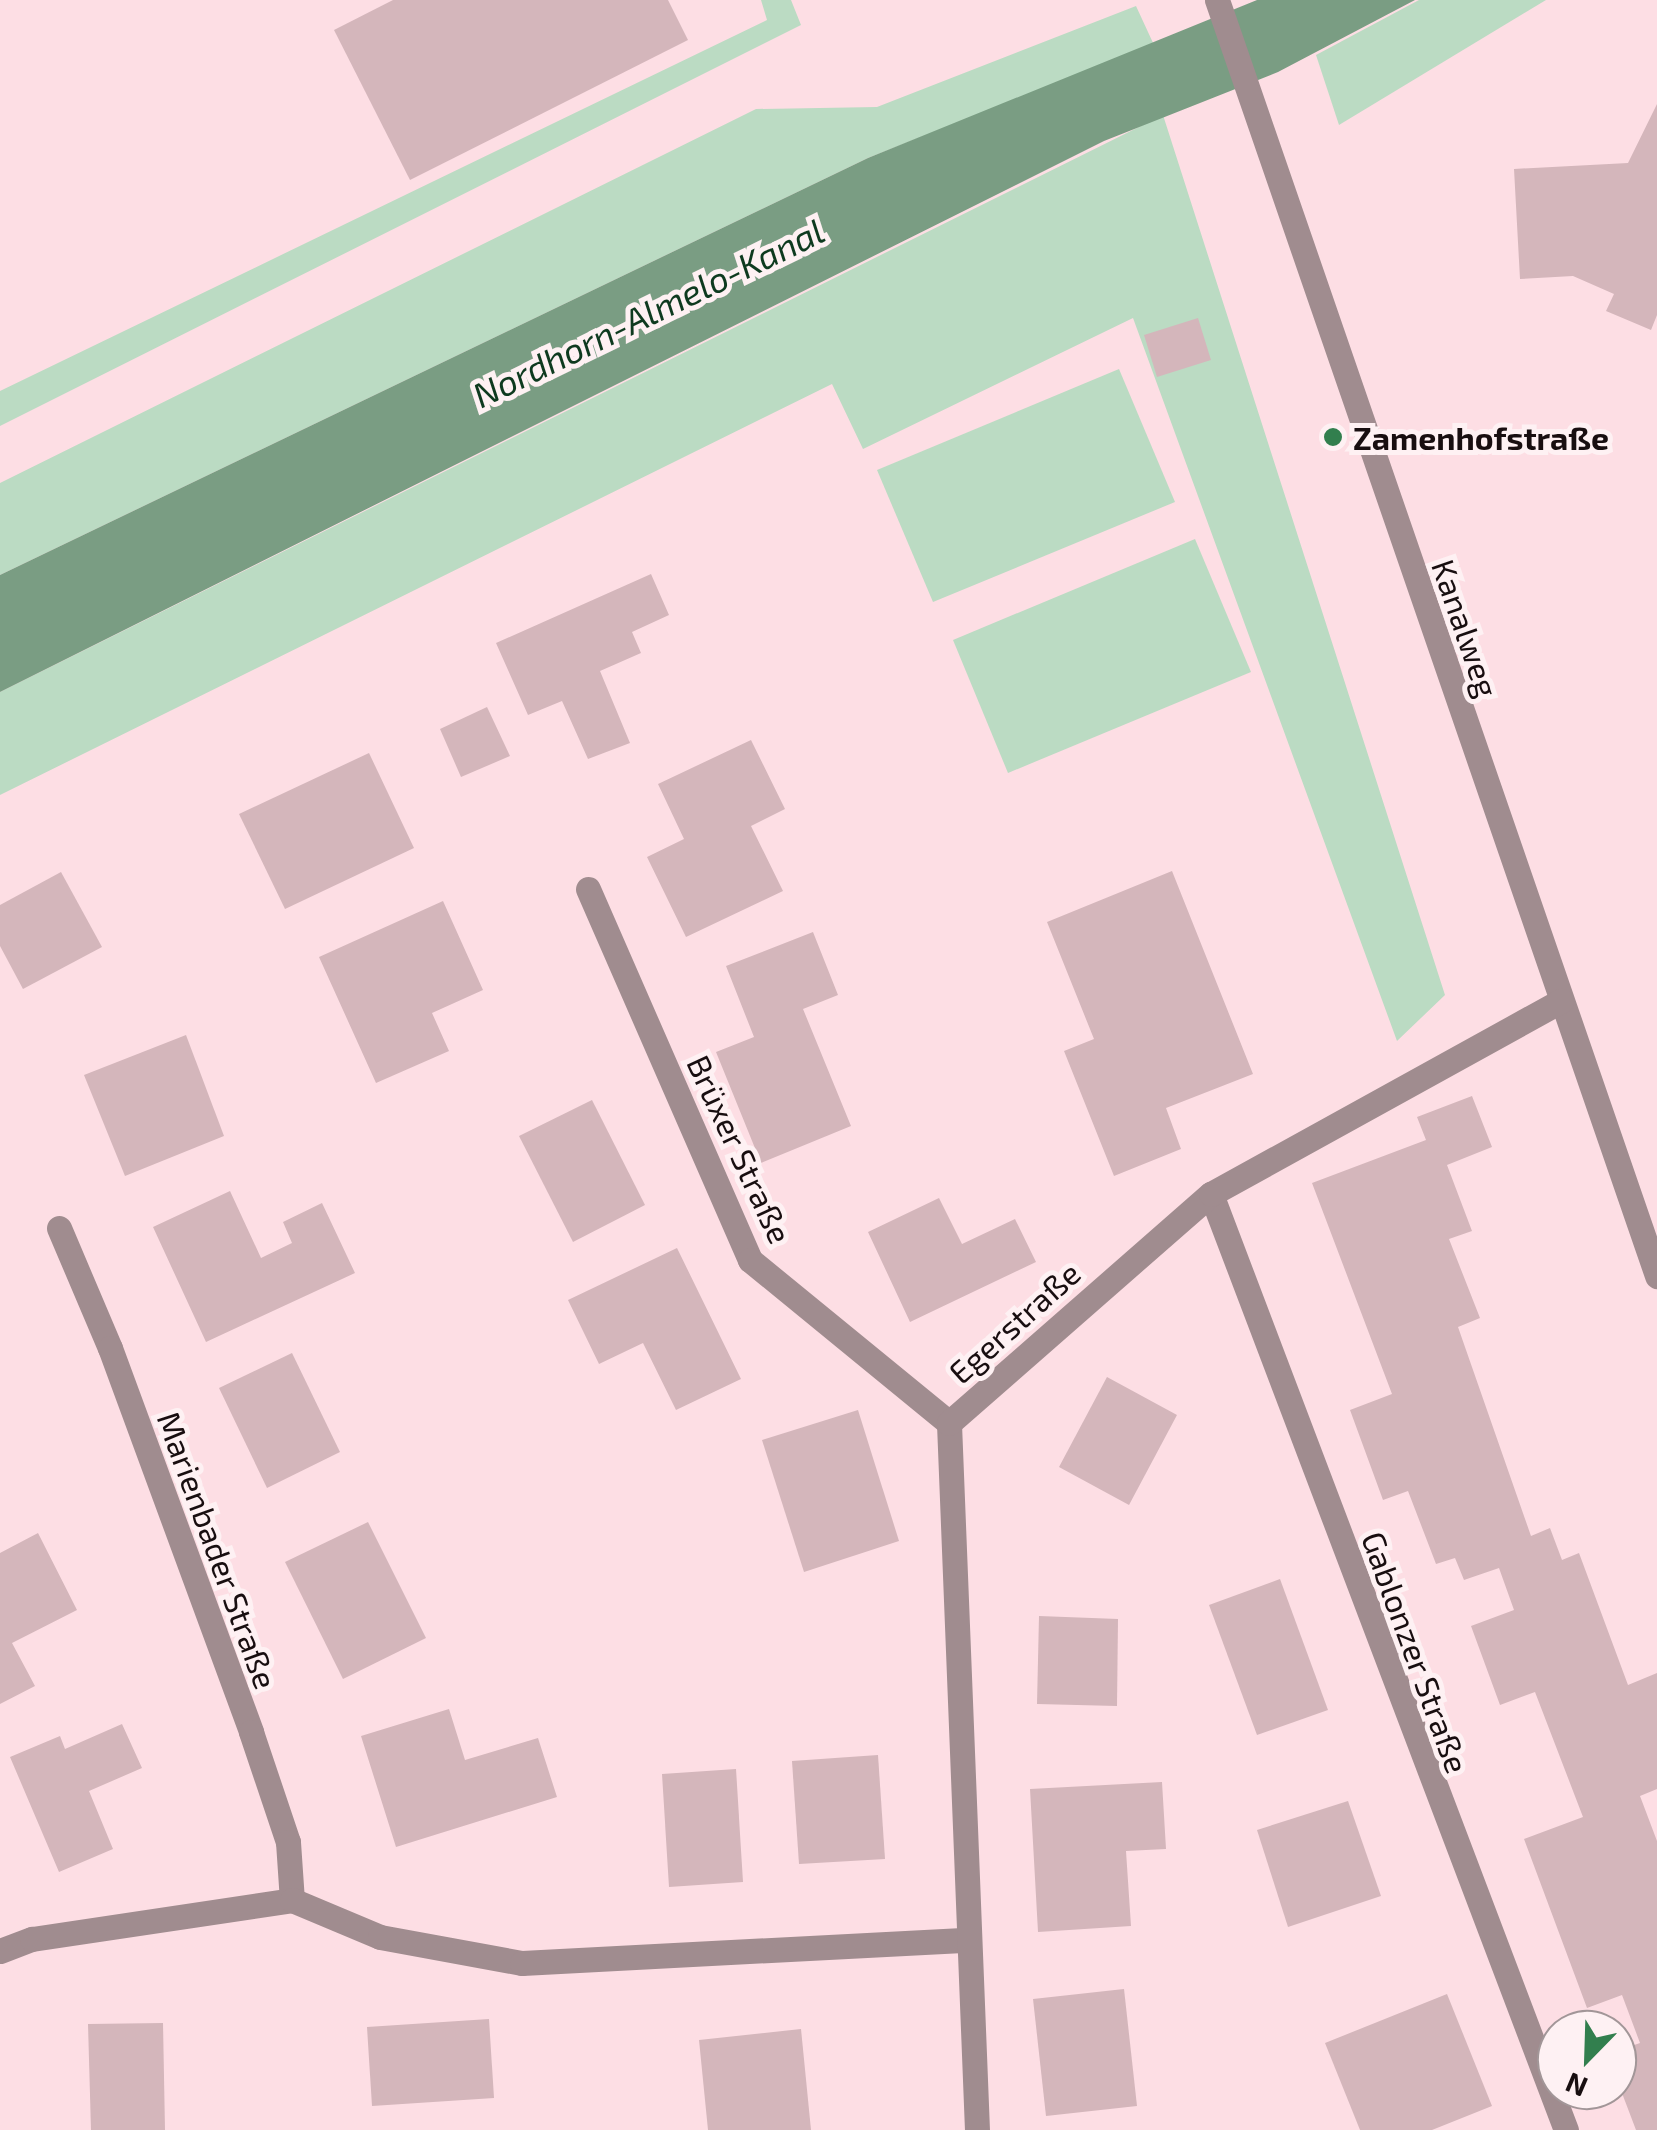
<!DOCTYPE html>
<html>
<head>
<meta charset="utf-8">
<style>
  body { margin:0 }
  #map { position:relative; width:1657px; height:2130px; overflow:hidden; background:#fddee4; font-family:"Exo 2",sans-serif }
  div>[style] { position:absolute }
  .green>* { inset:0; background:#bbdbc3 }
  .water>* { inset:0; background:#7a9d83 }
  .building>* { inset:0; background:#d4b6bb }
  .minor>* { height:25px; margin:-12.5px; padding:0 12.5px; transform-origin:12.5px; border-radius:12.5px; background:#a08c8f }
  .dots>* { width:28px; height:28px; translate:-50% -50%; box-sizing:border-box; border:5px solid #fef1f3; border-radius:50% }
  span { translate:-50% -50%; white-space:nowrap; text-align:center; line-height:1.15; -webkit-text-stroke:10px #fef1f3; paint-order:stroke }
  .poi-label { font-size:32px; color:#180e10; font-weight:700 }
  .left { translate:0 -50%; text-align:left }
  .street-label { font-size:32px; color:#180e10 }
  .water-label { font-size:35px; color:#0e3a1f; font-style:italic }
  .north { position:absolute; left:1537px; top:2010px; width:100px; height:100px; box-sizing:border-box; background:#fef1f3; border:2px solid #a29698; border-radius:50%; rotate:203deg; font-size:28px; font-weight:700; line-height:40px; text-align:center; color:#180e10 }
  .north::after { content:''; display:block; margin:auto; width:35px; height:45px; background:#327f4e; clip-path:polygon(50% 0,100% 100%,50% 72%,0 100%) }
</style>
</head>
<body>
<div id="map">
  <div class="green">
    <div style="clip-path:polygon(761px 0,791px 0,801px 25px,0 426px,0 391px,767px 20px)"></div>
    <div style="clip-path:polygon(1419px 0,1546px 0,1339px 125px,1316px 55px)"></div>
    <div style="clip-path:polygon(1136px 6px,1154px 45px,868px 158px,0 575px,0 483px,756px 109px,877px 107px)"></div>
    <div style="clip-path:polygon(1163px 115px,1445px 995px,1397px 1041px,1133px 318px,863px 449px,832px 384px,0 795px,0 692px)"></div>
    <div style="clip-path:polygon(1119px 369px,1175px 502px,933px 602px,877px 470px)"></div>
    <div style="clip-path:polygon(1195px 539px,1251px 672px,1008px 773px,953px 640px)"></div>
  </div>
  <div class="water">
    <div style="clip-path:polygon(1257px 0,1415px 0,1278px 72px,1104px 141px,0 692px,0 575px,868px 158px)"></div>
  </div>
  <div class="building">
    <div style="clip-path:polygon(393px 0,668px 0,688px 40px,410px 180px,334px 30px)"></div>
    <div style="clip-path:polygon(1657px 104px,1657px 315px,1651px 330px,1606px 311px,1614px 294px,1573px 276px,1520px 279px,1514px 169px,1628px 163px)"></div>
    <div style="clip-path:polygon(1198px 318px,1211px 360px,1157px 377px,1144px 335px)"></div>
    <div style="clip-path:polygon(651px 574px,669px 615px,632px 632px,641px 653px,600px 671px,630px 743px,588px 759px,562px 701px,528px 715px,496px 643px)"></div>
    <div style="clip-path:polygon(487px 707px,510px 756px,461px 777px,440px 729px)"></div>
    <div style="clip-path:polygon(751px 740px,785px 809px,751px 826px,783px 891px,686px 937px,647px 857px,684px 839px,658px 784px)"></div>
    <div style="clip-path:polygon(369px 753px,414px 848px,285px 909px,239px 814px)"></div>
    <div style="clip-path:polygon(1172px 871px,1253px 1074px,1166px 1108px,1181px 1149px,1114px 1176px,1064px 1051px,1094px 1039px,1047px 922px)"></div>
    <div style="clip-path:polygon(61px 872px,102px 947px,23px 989px,0 946px,0 905px)"></div>
    <div style="clip-path:polygon(443px 901px,483px 990px,432px 1013px,449px 1051px,376px 1083px,319px 957px)"></div>
    <div style="clip-path:polygon(813px 932px,838px 995px,803px 1009px,851px 1126px,761px 1163px,716px 1052px,754px 1037px,726px 966px)"></div>
    <div style="clip-path:polygon(186px 1035px,224px 1136px,125px 1176px,84px 1075px)"></div>
    <div style="clip-path:polygon(1472px 1096px,1492px 1147px,1447px 1165px,1472px 1231px,1449px 1239px,1480px 1318px,1458px 1327px,1531px 1536px,1550px 1528px,1562px 1560px,1579px 1553px,1628px 1685px,1657px 1673px,1657px 1789px,1640px 1796px,1657px 1841px,1657px 2130px,1636px 2130px,1617px 2080px,1617px 2051px,1640px 2043px,1622px 1995px,1587px 2008px,1524px 1839px,1583px 1817px,1535px 1692px,1500px 1705px,1471px 1626px,1514px 1610px,1499px 1568px,1464px 1580px,1455px 1558px,1436px 1564px,1408px 1491px,1383px 1500px,1350px 1410px,1392px 1394px,1312px 1183px,1426px 1140px,1417px 1117px)"></div>
    <div style="clip-path:polygon(592px 1100px,645px 1205px,573px 1242px,519px 1136px)"></div>
    <div style="clip-path:polygon(230px 1191px,261px 1258px,292px 1243px,283px 1222px,322px 1203px,355px 1273px,206px 1342px,153px 1227px)"></div>
    <div style="clip-path:polygon(939px 1198px,962px 1244px,1015px 1219px,1036px 1262px,910px 1322px,868px 1232px)"></div>
    <div style="clip-path:polygon(677px 1248px,741px 1379px,676px 1410px,643px 1343px,599px 1364px,568px 1300px)"></div>
    <div style="clip-path:polygon(292px 1353px,340px 1452px,267px 1488px,219px 1388px)"></div>
    <div style="clip-path:polygon(1107px 1377px,1177px 1415px,1129px 1505px,1059px 1467px)"></div>
    <div style="clip-path:polygon(858px 1410px,899px 1541px,804px 1572px,762px 1440px)"></div>
    <div style="clip-path:polygon(368px 1522px,426px 1638px,343px 1679px,285px 1562px)"></div>
    <div style="clip-path:polygon(38px 1533px,77px 1610px,12px 1643px,35px 1686px,0 1704px,0 1553px)"></div>
    <div style="clip-path:polygon(1280px 1579px,1328px 1710px,1257px 1735px,1209px 1605px)"></div>
    <div style="clip-path:polygon(1039px 1616px,1118px 1619px,1117px 1706px,1037px 1704px)"></div>
    <div style="clip-path:polygon(449px 1709px,465px 1760px,538px 1738px,557px 1797px,396px 1847px,361px 1736px)"></div>
    <div style="clip-path:polygon(122px 1724px,142px 1768px,89px 1791px,113px 1849px,59px 1872px,10px 1757px,60px 1736px,65px 1749px)"></div>
    <div style="clip-path:polygon(878px 1755px,885px 1859px,799px 1864px,792px 1761px)"></div>
    <div style="clip-path:polygon(736px 1769px,743px 1882px,669px 1887px,662px 1774px)"></div>
    <div style="clip-path:polygon(1162px 1782px,1166px 1849px,1126px 1851px,1131px 1926px,1038px 1932px,1030px 1789px)"></div>
    <div style="clip-path:polygon(1348px 1801px,1381px 1896px,1288px 1927px,1257px 1830px)"></div>
    <div style="clip-path:polygon(1124px 1989px,1137px 2106px,1046px 2116px,1033px 1999px)"></div>
    <div style="clip-path:polygon(1447px 1994px,1492px 2106px,1432px 2130px,1360px 2130px,1325px 2043px)"></div>
    <div style="clip-path:polygon(489px 2019px,494px 2098px,372px 2106px,367px 2027px)"></div>
    <div style="clip-path:polygon(163px 2023px,165px 2130px,91px 2130px,88px 2024px)"></div>
    <div style="clip-path:polygon(801px 2029px,811px 2130px,708px 2130px,699px 2040px)"></div>
  </div>
  <div class="minor">
    <div style="left:1217px;top:0;width:1350px;rotate:70.97deg"></div>
    <div style="left:588px;top:889px;width:405px;rotate:66.4deg"></div>
    <div style="left:750px;top:1260px;width:257px;rotate:39.3deg"></div>
    <div style="left:1211px;top:1194px;width:1001px;rotate:69.23deg"></div>
    <div style="left:59px;top:1228px;width:130px;rotate:67deg"></div>
    <div style="left:110px;top:1348px;width:409px;rotate:69.8deg"></div>
    <div style="left:251px;top:1732px;width:116px;rotate:71.4deg"></div>
    <div style="left:288px;top:1842px;width:58px;rotate:86.1deg"></div>
    <div style="left:0;top:1951px;width:34px;rotate:-21deg"></div>
    <div style="left:32px;top:1939px;width:263px;rotate:-8.5deg"></div>
    <div style="left:292px;top:1900px;width:95px;rotate:22.8deg"></div>
    <div style="left:380px;top:1937px;width:144px;rotate:10.4deg"></div>
    <div style="left:522px;top:1963px;width:446px;rotate:-3deg"></div>
    <div style="left:977px;top:2130px;width:708px;rotate:-92.27deg"></div>
    <div style="left:949px;top:1423px;width:348px;rotate:-41.2deg"></div>
    <div style="left:1211px;top:1194px;width:400px;rotate:-28.9deg"></div>
  </div>
  <div class="dots">
    <div style="left:1333px;top:437px;background:#327f4e"></div>
  </div>
  <div class="poi-label">
    <span class="left" style="left:1353px;top:437px">Zamenhofstraße</span>
  </div>
  <div class="street-label">
    <span style="left:1466px;top:628px;rotate:71deg">Kanalweg</span>
    <span style="left:740px;top:1149px;rotate:65deg">Brüxer Straße</span>
    <span style="left:1014px;top:1322px;rotate:-42deg">Egerstraße</span>
    <span style="left:218px;top:1550px;rotate:70deg">Marienbader Straße</span>
    <span style="left:1416px;top:1652px;rotate:70deg">Gablonzer Straße</span>
  </div>
  <div class="water-label">
    <span style="left:648px;top:312px;rotate:-26deg">Nordhorn-Almelo-Kanal</span>
  </div>
  <div class="north">N</div>
</div>
</body>
</html>
